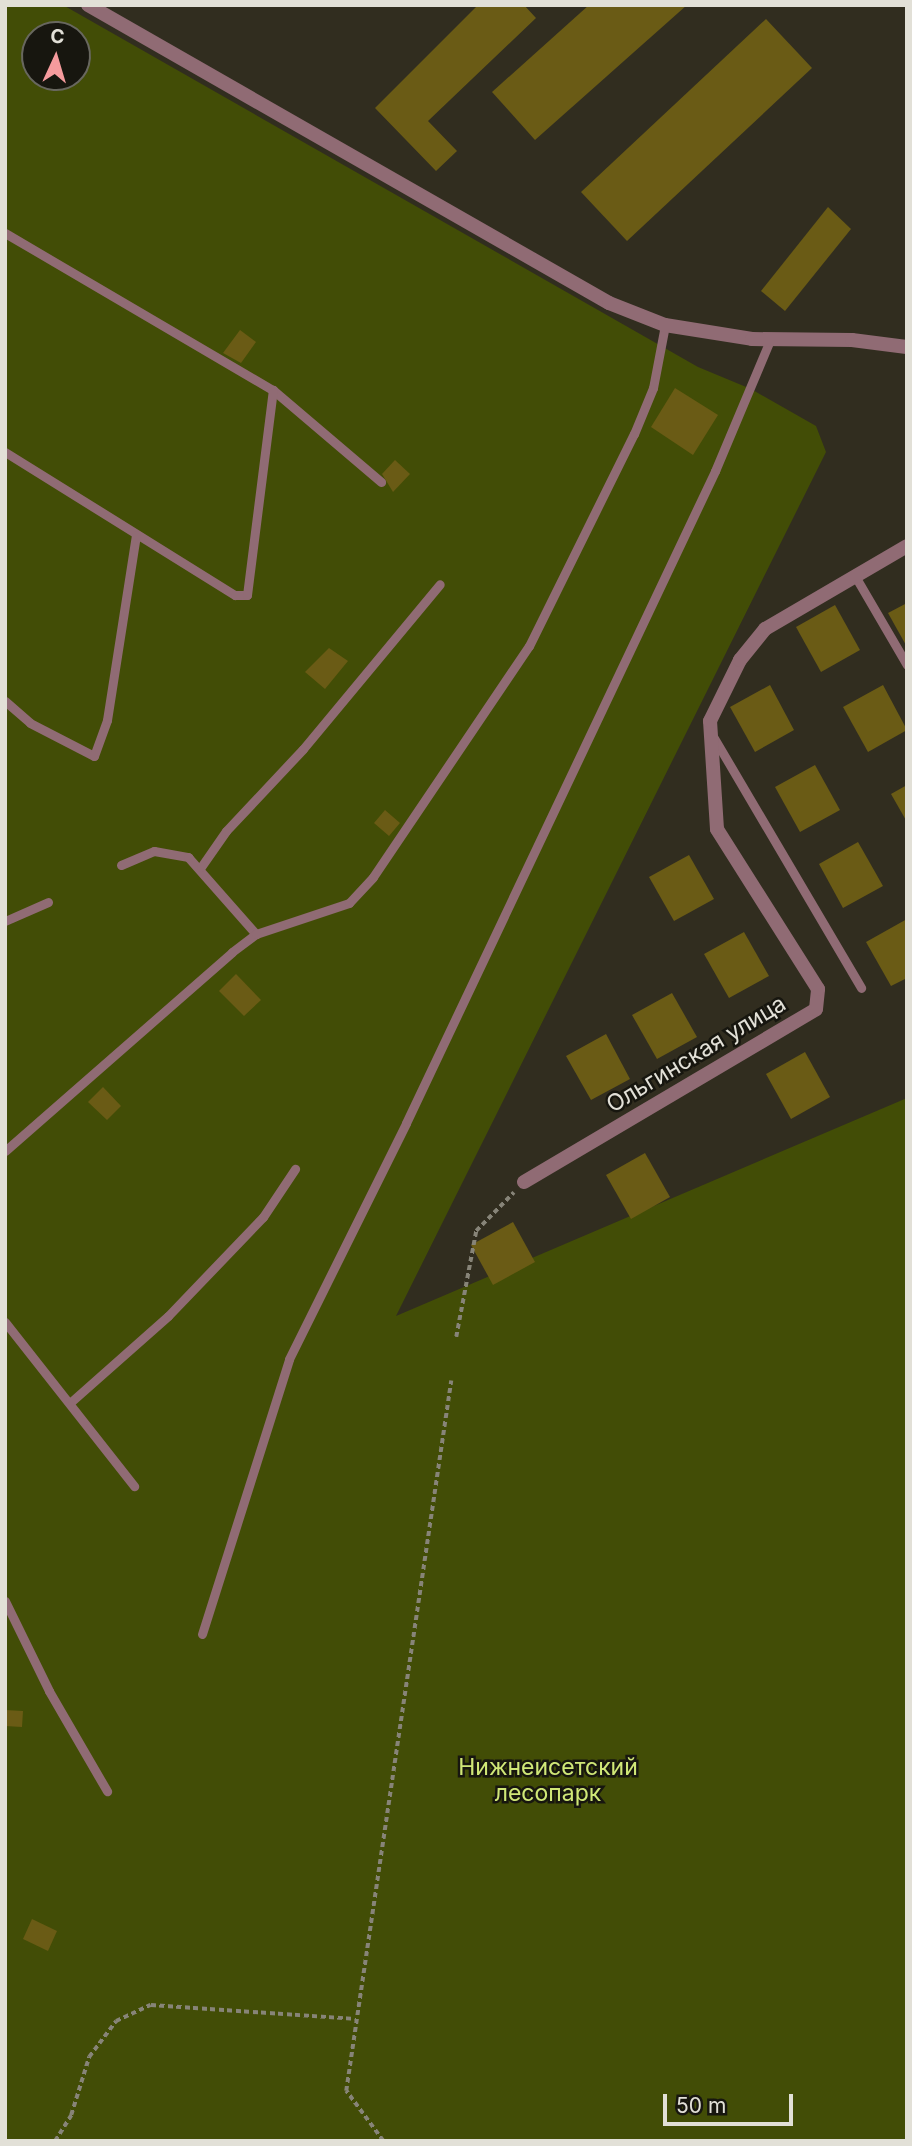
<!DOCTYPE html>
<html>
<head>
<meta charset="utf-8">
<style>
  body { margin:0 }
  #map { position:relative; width:912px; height:2146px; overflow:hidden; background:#312d1f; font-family:Inter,sans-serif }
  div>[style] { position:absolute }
  .green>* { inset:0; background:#424d06 }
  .building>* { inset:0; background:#6a5b15 }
  .path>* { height:3.5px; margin-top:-1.75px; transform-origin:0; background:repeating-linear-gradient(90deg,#878478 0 5px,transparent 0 8.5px) }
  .lane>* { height:9px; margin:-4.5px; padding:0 4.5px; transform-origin:4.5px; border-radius:4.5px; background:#906b74 }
  .street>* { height:14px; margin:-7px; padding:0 7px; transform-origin:7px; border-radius:7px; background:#906b74 }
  span { translate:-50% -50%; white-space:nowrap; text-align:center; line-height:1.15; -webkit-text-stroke:5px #17160f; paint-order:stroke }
  .street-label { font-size:23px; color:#e2e0d7 }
  .park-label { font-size:23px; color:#d0e777 }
  .frame { position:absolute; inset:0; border:7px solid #e2e0d7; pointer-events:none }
  .north { position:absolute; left:21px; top:21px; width:70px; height:70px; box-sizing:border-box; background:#17160f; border:2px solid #68675f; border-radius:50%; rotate:4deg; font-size:19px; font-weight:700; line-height:28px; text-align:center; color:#e2e0d7 }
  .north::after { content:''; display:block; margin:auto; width:24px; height:32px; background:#f59b9d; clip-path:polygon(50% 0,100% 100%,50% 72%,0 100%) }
  .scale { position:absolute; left:663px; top:2094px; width:130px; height:32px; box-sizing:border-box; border:4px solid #e2e0d7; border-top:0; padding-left:9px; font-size:21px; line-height:24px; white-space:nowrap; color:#e2e0d7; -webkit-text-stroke:5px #17160f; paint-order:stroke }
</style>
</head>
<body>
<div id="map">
  <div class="green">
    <div style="clip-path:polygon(evenodd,5px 5px,63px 5px,698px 367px,751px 389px,816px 426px,826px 452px,396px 1316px,907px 1098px,907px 2141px,5px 2141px,5px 5px,35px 35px,77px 35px,77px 77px,35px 77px,35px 35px)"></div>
  </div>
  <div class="building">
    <div style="clip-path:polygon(478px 5px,524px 5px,536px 18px,428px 121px,457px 151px,436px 171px,375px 108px)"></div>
    <div style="clip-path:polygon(589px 5px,687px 5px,535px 140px,492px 92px)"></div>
    <div style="clip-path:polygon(766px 19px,812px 68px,627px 241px,581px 192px)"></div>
    <div style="clip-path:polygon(828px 207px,851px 229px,785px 311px,761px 291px)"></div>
    <div style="clip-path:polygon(240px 330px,256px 342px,241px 363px,223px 353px)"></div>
    <div style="clip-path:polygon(675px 388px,718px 415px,693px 455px,651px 427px)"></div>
    <div style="clip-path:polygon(395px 460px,410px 474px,393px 492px,382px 474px)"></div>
    <div style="clip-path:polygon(907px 603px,907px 647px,888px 613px)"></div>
    <div style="clip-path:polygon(835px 605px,860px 650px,821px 672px,796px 627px)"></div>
    <div style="clip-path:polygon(329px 648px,348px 661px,325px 689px,305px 672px)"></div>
    <div style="clip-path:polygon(770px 685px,794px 730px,755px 752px,730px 707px)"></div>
    <div style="clip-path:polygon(883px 685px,907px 730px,868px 752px,843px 707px)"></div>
    <div style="clip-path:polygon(815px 765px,840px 810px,800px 832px,775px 787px)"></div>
    <div style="clip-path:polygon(907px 785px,907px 822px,891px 794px)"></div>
    <div style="clip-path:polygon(385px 810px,400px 823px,389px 836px,374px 823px)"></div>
    <div style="clip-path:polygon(858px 842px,883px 886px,843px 908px,819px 864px)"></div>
    <div style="clip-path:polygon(689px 855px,714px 899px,674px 921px,649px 877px)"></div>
    <div style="clip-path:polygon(907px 919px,907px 978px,891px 986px,866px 942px)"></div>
    <div style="clip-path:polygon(744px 932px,769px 976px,729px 998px,704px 954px)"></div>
    <div style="clip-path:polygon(236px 974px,261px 1000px,244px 1016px,219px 991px)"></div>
    <div style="clip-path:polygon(672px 993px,697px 1037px,657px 1059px,632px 1015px)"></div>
    <div style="clip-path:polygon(606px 1034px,630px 1079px,591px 1100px,566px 1056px)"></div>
    <div style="clip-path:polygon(805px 1052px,830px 1097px,791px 1119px,766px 1074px)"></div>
    <div style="clip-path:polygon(103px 1087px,121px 1106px,107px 1120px,88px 1102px)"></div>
    <div style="clip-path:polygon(645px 1153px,670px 1197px,631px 1219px,606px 1175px)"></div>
    <div style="clip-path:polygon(513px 1222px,535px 1262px,493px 1285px,471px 1245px)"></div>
    <div style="clip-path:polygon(5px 1710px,23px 1711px,22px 1727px,5px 1726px)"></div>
    <div style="clip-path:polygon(32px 1919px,57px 1931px,48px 1951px,23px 1939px)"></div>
  </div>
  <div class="path">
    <div style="left:456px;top:1337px;width:108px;rotate:-79.3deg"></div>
    <div style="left:476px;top:1231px;width:54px;rotate:-45.7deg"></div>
    <div style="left:55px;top:2141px;width:31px;rotate:-58deg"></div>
    <div style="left:71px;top:2115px;width:61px;rotate:-72.8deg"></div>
    <div style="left:89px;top:2057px;width:45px;rotate:-53.1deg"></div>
    <div style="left:116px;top:2021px;width:38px;rotate:-25deg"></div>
    <div style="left:151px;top:2005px;width:204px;rotate:3.9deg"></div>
    <div style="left:383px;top:2141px;width:62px;rotate:-126.5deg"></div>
    <div style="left:346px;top:2091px;width:718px;rotate:-81.59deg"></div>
  </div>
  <div class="lane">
    <div style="left:5px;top:233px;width:311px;rotate:30.4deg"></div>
    <div style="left:273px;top:390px;width:142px;rotate:40.4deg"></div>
    <div style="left:5px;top:452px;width:271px;rotate:31.9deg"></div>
    <div style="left:235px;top:595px;width:12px"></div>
    <div style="left:247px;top:595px;width:207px;rotate:-82.8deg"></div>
    <div style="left:855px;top:576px;width:103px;rotate:59.7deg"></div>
    <div style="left:5px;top:701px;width:33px;rotate:41deg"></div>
    <div style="left:30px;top:723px;width:72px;rotate:27.3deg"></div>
    <div style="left:94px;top:756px;width:38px;rotate:-70deg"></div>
    <div style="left:107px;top:720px;width:187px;rotate:-81.1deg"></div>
    <div style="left:714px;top:738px;width:290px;rotate:59.5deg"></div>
    <div style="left:121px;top:865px;width:36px;rotate:-23deg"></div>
    <div style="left:154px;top:851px;width:35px;rotate:10deg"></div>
    <div style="left:188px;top:857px;width:103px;rotate:48.6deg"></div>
    <div style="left:201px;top:867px;width:44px;rotate:-55.2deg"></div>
    <div style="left:226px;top:831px;width:112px;rotate:-46.8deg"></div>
    <div style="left:303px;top:749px;width:214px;rotate:-50.3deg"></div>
    <div style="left:5px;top:921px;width:47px;rotate:-23.8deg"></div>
    <div style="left:5px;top:1151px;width:302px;rotate:-41.2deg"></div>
    <div style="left:232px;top:952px;width:30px;rotate:-37deg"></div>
    <div style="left:256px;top:934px;width:98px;rotate:-18.4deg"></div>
    <div style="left:349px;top:903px;width:35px;rotate:-47deg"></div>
    <div style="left:373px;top:877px;width:279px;rotate:-56deg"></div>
    <div style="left:529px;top:646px;width:237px;rotate:-63.7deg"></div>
    <div style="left:634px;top:434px;width:50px;rotate:-67.6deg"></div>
    <div style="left:653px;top:388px;width:64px;rotate:-79.2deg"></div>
    <div style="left:5px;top:1322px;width:209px;rotate:51.8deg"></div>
    <div style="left:72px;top:1401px;width:128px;rotate:-41.5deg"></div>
    <div style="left:168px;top:1316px;width:137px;rotate:-46.2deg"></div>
    <div style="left:263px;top:1217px;width:58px;rotate:-56.3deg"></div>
    <div style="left:5px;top:1601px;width:100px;rotate:63.9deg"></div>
    <div style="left:49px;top:1691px;width:116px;rotate:59.9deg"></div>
    <div style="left:202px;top:1634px;width:288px;rotate:-72.4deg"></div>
    <div style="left:289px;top:1359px;width:263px;rotate:-63.6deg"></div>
    <div style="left:406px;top:1123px;width:722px;rotate:-64.64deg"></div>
    <div style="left:715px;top:471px;width:142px;rotate:-67.2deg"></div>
  </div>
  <div class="street">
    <div style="left:88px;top:5px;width:600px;rotate:29.77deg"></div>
    <div style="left:609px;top:303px;width:60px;rotate:21.4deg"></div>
    <div style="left:665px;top:325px;width:88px;rotate:9.1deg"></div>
    <div style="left:752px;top:339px;width:100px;rotate:0.6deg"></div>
    <div style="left:852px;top:340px;width:55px;rotate:7.3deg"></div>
    <div style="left:524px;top:1182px;width:339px;rotate:-30.6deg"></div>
    <div style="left:816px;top:1009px;width:20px;rotate:-84deg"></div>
    <div style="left:818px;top:989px;width:189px;rotate:-122.3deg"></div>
    <div style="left:717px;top:829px;width:108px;rotate:-93.7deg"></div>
    <div style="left:710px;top:721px;width:68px;rotate:-63.8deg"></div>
    <div style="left:740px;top:660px;width:40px;rotate:-51deg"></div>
    <div style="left:765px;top:629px;width:164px;rotate:-30.3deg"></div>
  </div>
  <div class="street-label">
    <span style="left:696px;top:1054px;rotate:-31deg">Ольгинская улица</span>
  </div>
  <div class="park-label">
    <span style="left:548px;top:1780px">Нижнеисетский<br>лесопарк</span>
  </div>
  <div class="frame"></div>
  <div class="north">С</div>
  <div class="scale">50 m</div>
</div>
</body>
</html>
